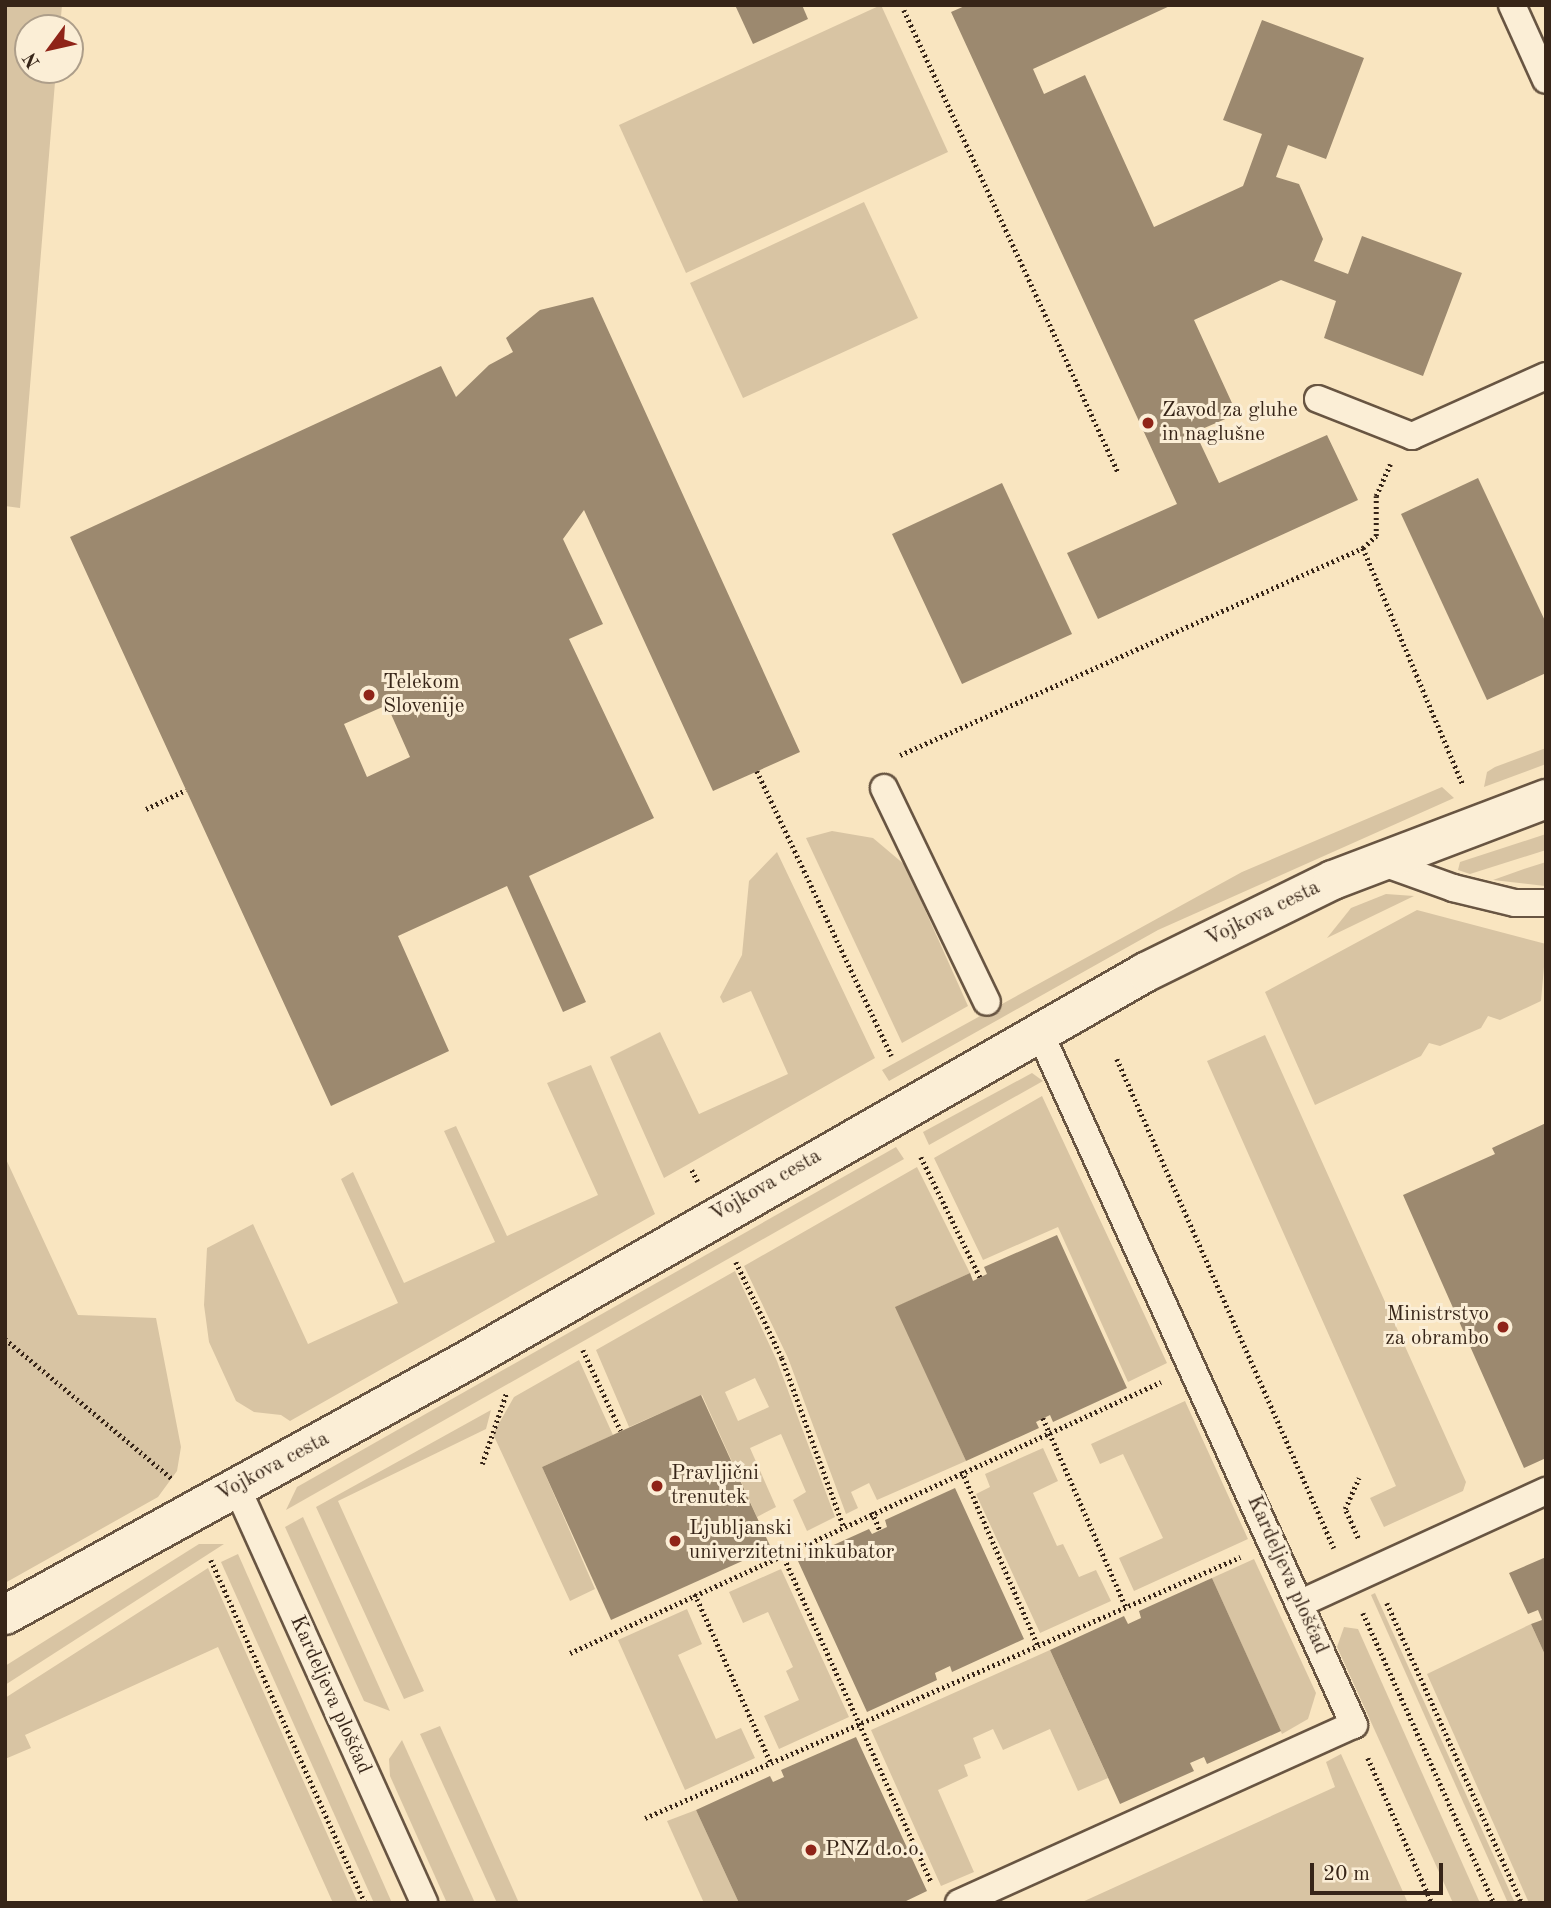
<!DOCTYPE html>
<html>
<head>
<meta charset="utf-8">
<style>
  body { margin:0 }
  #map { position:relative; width:1551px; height:1908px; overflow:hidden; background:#f9e5c0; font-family:"Old Standard TT",serif }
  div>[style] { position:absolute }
  .green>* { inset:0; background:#d8c4a3 }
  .building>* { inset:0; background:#9c896f }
  .path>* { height:4.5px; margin-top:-2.25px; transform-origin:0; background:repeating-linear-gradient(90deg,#372518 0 2px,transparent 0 5.5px) }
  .roads { filter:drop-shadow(2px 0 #685542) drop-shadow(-2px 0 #685542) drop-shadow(0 2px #685542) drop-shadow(0 -2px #685542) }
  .lane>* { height:26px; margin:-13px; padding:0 13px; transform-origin:13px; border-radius:13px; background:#fbeed6 }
  .secondary>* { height:38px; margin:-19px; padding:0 19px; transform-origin:19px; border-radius:19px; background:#fbeed6 }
  .dots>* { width:19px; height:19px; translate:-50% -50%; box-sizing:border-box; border:4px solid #fbeed6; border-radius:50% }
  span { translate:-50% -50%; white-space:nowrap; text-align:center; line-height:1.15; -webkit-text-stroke:6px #fbeed6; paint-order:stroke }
  .poi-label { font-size:21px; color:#372518 }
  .left { translate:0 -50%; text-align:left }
  .right { translate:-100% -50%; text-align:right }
  .street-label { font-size:21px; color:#372518 }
  .frame { position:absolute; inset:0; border:7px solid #372518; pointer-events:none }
  .north { position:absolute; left:14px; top:14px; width:70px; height:70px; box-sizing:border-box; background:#fbeed6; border:2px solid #ad9e8a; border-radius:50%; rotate:237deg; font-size:19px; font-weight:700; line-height:28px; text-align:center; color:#372518 }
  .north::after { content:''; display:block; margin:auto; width:24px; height:32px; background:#8f2418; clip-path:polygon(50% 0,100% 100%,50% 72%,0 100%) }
  .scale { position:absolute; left:1310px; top:1863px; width:133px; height:32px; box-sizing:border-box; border:4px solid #372518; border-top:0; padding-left:9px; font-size:21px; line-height:24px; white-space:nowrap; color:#372518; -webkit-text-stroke:5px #fbeed6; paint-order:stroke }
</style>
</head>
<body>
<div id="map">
  <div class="green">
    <div style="clip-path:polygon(5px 5px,62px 5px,60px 28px,28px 28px,28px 70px,56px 70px,20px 508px,5px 506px)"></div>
    <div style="clip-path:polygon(881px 5px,948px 152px,686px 273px,619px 125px)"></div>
    <div style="clip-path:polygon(864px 202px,918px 318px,743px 398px,690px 283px)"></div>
    <div style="clip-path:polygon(1546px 748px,1546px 764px,1484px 787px,1487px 772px,1495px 767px)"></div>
    <div style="clip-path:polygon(1442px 787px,1454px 798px,1158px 930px,889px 1081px,882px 1070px,1242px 872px)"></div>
    <div style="clip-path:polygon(832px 831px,873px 838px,905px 865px,968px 1006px,902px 1043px,806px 838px)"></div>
    <div style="clip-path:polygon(1546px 834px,1546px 850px,1470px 874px,1458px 870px,1460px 862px)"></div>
    <div style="clip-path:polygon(777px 852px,875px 1058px,664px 1178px,610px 1057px,660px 1032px,699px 1114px,788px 1074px,751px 991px,723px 1003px,720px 997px,742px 955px,749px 881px)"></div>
    <div style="clip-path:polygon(1546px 862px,1545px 886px,1493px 880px,1527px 868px)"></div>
    <div style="clip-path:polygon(1386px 894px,1414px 896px,1327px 938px,1351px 908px)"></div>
    <div style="clip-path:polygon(1417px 910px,1546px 944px,1541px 1001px,1500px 1020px,1488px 1016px,1481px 1028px,1440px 1046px,1429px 1043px,1421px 1056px,1315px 1105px,1265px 992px)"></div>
    <div style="clip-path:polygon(1265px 1035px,1466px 1482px,1463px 1491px,1384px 1527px,1370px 1498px,1396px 1486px,1207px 1061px)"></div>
    <div style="clip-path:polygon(591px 1065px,655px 1214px,290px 1421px,281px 1415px,254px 1412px,236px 1401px,209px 1342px,204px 1305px,207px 1248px,253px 1224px,308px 1344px,398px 1303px,341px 1179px,353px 1172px,404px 1283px,495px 1242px,444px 1131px,456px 1126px,507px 1236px,598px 1195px,547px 1083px)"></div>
    <div style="clip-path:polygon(1032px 1073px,1043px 1081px,929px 1145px,923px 1132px)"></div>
    <div style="clip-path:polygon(1042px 1096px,1167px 1363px,1128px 1382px,1058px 1227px,983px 1260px,934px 1158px)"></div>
    <div style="clip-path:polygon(896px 1147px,904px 1159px,286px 1510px,297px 1487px)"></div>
    <div style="clip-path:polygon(5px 1157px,78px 1315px,156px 1318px,181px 1447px,177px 1471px,158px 1497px,5px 1583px)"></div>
    <div style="clip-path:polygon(917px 1167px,970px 1273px,896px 1307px,966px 1461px,877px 1500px,869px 1483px,851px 1492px,858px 1508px,846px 1514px,788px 1358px,744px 1266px)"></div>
    <div style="clip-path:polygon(evenodd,735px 1271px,777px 1361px,835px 1517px,807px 1531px,793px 1500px,806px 1492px,781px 1434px,750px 1448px,776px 1507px,757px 1517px,702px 1395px,629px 1427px,596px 1350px,735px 1271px,755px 1378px,769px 1407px,738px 1421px,725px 1392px,755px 1378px)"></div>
    <div style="clip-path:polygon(579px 1360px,613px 1435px,542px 1467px,595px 1589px,570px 1601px,493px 1434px,514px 1397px)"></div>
    <div style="clip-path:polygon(1185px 1401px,1248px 1539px,1134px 1591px,1119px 1558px,1163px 1538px,1123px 1454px,1100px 1464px,1091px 1444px)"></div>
    <div style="clip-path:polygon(491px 1410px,486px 1429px,338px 1501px,424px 1691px,404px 1699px,316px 1507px)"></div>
    <div style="clip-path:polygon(1043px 1448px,1058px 1481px,1033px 1493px,1057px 1546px,1063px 1544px,1079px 1577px,1096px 1570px,1111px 1601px,1040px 1633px,976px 1494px,990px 1487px,985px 1474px)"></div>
    <div style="clip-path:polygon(303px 1517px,390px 1711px,364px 1701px,285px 1527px)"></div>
    <div style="clip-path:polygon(199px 1544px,224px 1544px,5px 1685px,5px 1666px)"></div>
    <div style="clip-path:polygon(238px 1554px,392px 1903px,374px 1903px,221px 1562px)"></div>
    <div style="clip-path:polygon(1254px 1559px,1316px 1693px,1308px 1719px,1282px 1734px,1212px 1578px)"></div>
    <div style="clip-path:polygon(208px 1568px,358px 1903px,333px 1903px,218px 1647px,25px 1735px,31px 1748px,5px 1759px,5px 1698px)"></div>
    <div style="clip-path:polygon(781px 1569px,849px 1717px,779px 1749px,764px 1716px,799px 1700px,786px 1671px,793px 1667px,768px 1612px,743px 1623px,729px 1592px)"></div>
    <div style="clip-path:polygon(1375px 1593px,1515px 1903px,1508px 1903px,1371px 1595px)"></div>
    <div style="clip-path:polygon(687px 1609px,702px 1644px,678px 1655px,716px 1739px,741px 1728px,755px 1758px,685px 1790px,618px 1640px)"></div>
    <div style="clip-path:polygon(1531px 1624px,1546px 1657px,1546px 1903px,1529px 1903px,1427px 1674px)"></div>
    <div style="clip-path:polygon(1344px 1627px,1358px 1629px,1480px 1903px,1453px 1903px,1337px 1647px)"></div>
    <div style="clip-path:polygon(1050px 1650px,1108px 1778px,1078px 1791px,1050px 1729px,1003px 1750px,993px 1729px,973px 1738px,981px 1758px,964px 1765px,968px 1776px,938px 1790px,974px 1872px,941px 1886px,871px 1730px)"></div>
    <div style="clip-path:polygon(440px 1726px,519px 1903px,497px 1903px,420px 1734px)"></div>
    <div style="clip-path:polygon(402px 1740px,475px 1903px,447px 1903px,390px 1776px,389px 1759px)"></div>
    <div style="clip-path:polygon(1341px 1754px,1408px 1903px,1080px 1903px,1335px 1787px,1326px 1762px)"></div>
    <div style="clip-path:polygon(696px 1810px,739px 1903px,704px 1903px,667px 1821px)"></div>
  </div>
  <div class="building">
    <div style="clip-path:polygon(735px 5px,802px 5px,808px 19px,753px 44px)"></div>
    <div style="clip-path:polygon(967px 5px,1172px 5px,1033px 69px,1044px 94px,1085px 75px,1154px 227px,1243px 186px,1262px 134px,1223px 120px,1262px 20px,1364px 58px,1326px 159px,1288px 145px,1276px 177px,1299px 184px,1323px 239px,1314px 261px,1348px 274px,1362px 236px,1462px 273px,1423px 376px,1324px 338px,1336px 301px,1281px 280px,1194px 320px,1237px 414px,1195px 432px,1219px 483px,1327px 435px,1358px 500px,1098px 619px,1067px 553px,1177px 504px,951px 12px)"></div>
    <div style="clip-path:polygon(evenodd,593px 297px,800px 752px,713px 791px,584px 510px,563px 539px,603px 624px,569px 639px,654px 818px,529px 876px,586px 1002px,563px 1012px,507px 886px,398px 936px,449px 1051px,331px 1106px,70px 537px,441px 366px,456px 397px,489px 365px,513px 352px,506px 338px,540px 310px,593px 297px,387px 705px,410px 757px,367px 777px,344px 724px,387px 705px)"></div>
    <div style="clip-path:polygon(1478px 478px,1546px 623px,1546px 673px,1487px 700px,1401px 514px)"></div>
    <div style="clip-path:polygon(1002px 483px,1072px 634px,962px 684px,892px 534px)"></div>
    <div style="clip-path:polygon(1546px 1123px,1546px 1458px,1524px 1468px,1403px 1195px,1495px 1154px,1492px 1148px)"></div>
    <div style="clip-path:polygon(1057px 1235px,1127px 1388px,1053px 1422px,1050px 1415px,1036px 1422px,1039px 1428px,966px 1461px,895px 1307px,970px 1273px,973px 1281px,987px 1274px,984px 1267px)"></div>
    <div style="clip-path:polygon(701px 1395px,771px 1548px,611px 1620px,542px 1467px)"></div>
    <div style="clip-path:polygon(955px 1488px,1024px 1639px,952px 1672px,950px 1666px,935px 1673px,937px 1680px,867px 1712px,798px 1561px,869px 1529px,872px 1534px,887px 1527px,885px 1520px)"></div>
    <div style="clip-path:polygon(1546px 1557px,1546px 1657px,1531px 1624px,1542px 1620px,1538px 1610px,1528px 1614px,1509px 1573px)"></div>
    <div style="clip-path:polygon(1212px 1578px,1281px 1731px,1207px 1764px,1204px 1757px,1190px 1763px,1194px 1771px,1120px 1804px,1050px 1650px,1124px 1616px,1128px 1624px,1141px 1618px,1139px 1611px)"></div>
    <div style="clip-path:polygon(856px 1737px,927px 1891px,902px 1903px,739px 1903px,696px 1810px,770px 1776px,773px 1782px,784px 1777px,781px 1770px)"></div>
  </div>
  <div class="path">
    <div style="left:904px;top:10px;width:511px;rotate:65.14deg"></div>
    <div style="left:1363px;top:548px;width:257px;rotate:67.1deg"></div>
    <div style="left:900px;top:755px;width:507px;rotate:-24.09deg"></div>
    <div style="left:1363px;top:548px;width:18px;rotate:-43deg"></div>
    <div style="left:1376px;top:536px;width:40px;rotate:-90deg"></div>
    <div style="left:1376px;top:496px;width:35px;rotate:-66deg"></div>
    <div style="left:757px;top:771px;width:315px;rotate:64.7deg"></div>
    <div style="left:146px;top:809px;width:44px;rotate:-25.4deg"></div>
    <div style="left:1117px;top:1059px;width:535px;rotate:66.07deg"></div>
    <div style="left:921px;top:1157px;width:134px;rotate:63.8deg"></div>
    <div style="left:692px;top:1170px;width:13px;rotate:63deg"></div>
    <div style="left:736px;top:1262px;width:106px;rotate:64.4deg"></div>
    <div style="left:782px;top:1358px;width:178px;rotate:69.9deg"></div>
    <div style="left:5px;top:1339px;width:217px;rotate:39.9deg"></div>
    <div style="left:583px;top:1350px;width:89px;rotate:64.9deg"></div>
    <div style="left:1043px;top:1418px;width:206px;rotate:66.3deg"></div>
    <div style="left:482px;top:1464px;width:74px;rotate:-71.1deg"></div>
    <div style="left:962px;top:1471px;width:191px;rotate:66.5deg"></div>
    <div style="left:872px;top:1512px;width:20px;rotate:66deg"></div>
    <div style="left:1358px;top:1538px;width:32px;rotate:-114deg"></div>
    <div style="left:1345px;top:1509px;width:34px;rotate:-66deg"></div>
    <div style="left:782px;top:1553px;width:362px;rotate:65.6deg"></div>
    <div style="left:211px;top:1560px;width:376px;rotate:65.8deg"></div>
    <div style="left:695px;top:1594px;width:185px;rotate:65.8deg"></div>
    <div style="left:1387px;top:1603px;width:329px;rotate:65.8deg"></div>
    <div style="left:1363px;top:1613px;width:318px;rotate:65.7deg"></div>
    <div style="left:570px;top:1653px;width:650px;rotate:-24.63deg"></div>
    <div style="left:1368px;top:1758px;width:158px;rotate:66.2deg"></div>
    <div style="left:645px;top:1818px;width:650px;rotate:-23.68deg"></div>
  </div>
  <div class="roads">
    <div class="lane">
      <div style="left:1512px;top:5px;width:82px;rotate:65.6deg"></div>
      <div style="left:1318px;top:399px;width:101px;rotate:21.5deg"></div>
      <div style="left:1412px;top:436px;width:147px;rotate:-24.1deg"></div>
      <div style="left:884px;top:788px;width:237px;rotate:64.3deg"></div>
      <div style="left:1378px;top:861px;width:80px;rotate:19.8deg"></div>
      <div style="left:1453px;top:888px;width:64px;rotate:13.6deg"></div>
      <div style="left:1515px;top:903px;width:31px"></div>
      <div style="left:237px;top:1488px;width:455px;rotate:65.7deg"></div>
      <div style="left:1299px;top:1604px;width:272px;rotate:-24.6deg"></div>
      <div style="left:959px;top:1903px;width:433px;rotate:-24.3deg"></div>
      <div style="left:1354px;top:1725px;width:762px;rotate:-114.41deg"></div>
    </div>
    <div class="secondary">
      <div style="left:5px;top:1615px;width:529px;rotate:-28.84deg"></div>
      <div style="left:468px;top:1360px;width:781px;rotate:-29.78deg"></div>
      <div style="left:1146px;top:972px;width:208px;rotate:-26.2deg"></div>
      <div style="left:1333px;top:880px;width:228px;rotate:-20.8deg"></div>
    </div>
  </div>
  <div class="dots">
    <div style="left:1148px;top:423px;background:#8f2418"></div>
    <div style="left:369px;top:695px;background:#8f2418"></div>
    <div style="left:1503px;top:1327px;background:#8f2418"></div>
    <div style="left:657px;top:1486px;background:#8f2418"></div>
    <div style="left:675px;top:1541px;background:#8f2418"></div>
    <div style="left:811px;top:1850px;background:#8f2418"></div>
  </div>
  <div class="poi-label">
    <span class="left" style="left:1162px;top:423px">Zavod za gluhe<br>in naglušne</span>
    <span class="left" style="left:383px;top:695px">Telekom<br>Slovenije</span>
    <span class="right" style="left:1489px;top:1327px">Ministrstvo<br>za obrambo</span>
    <span class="left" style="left:671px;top:1486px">Pravljični<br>trenutek</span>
    <span class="left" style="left:689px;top:1541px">Ljubljanski<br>univerzitetni inkubator</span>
    <span class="left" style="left:825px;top:1850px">PNZ d.o.o.</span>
  </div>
  <div class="street-label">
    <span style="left:1263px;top:914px;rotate:-26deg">Vojkova cesta</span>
    <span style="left:766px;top:1186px;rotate:-30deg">Vojkova cesta</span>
    <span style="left:273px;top:1467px;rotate:-28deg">Vojkova cesta</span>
    <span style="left:1287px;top:1575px;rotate:66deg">Kardeljeva ploščad</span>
    <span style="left:330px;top:1695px;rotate:66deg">Kardeljeva ploščad</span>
  </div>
  <div class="frame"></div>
  <div class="north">N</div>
  <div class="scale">20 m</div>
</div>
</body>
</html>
